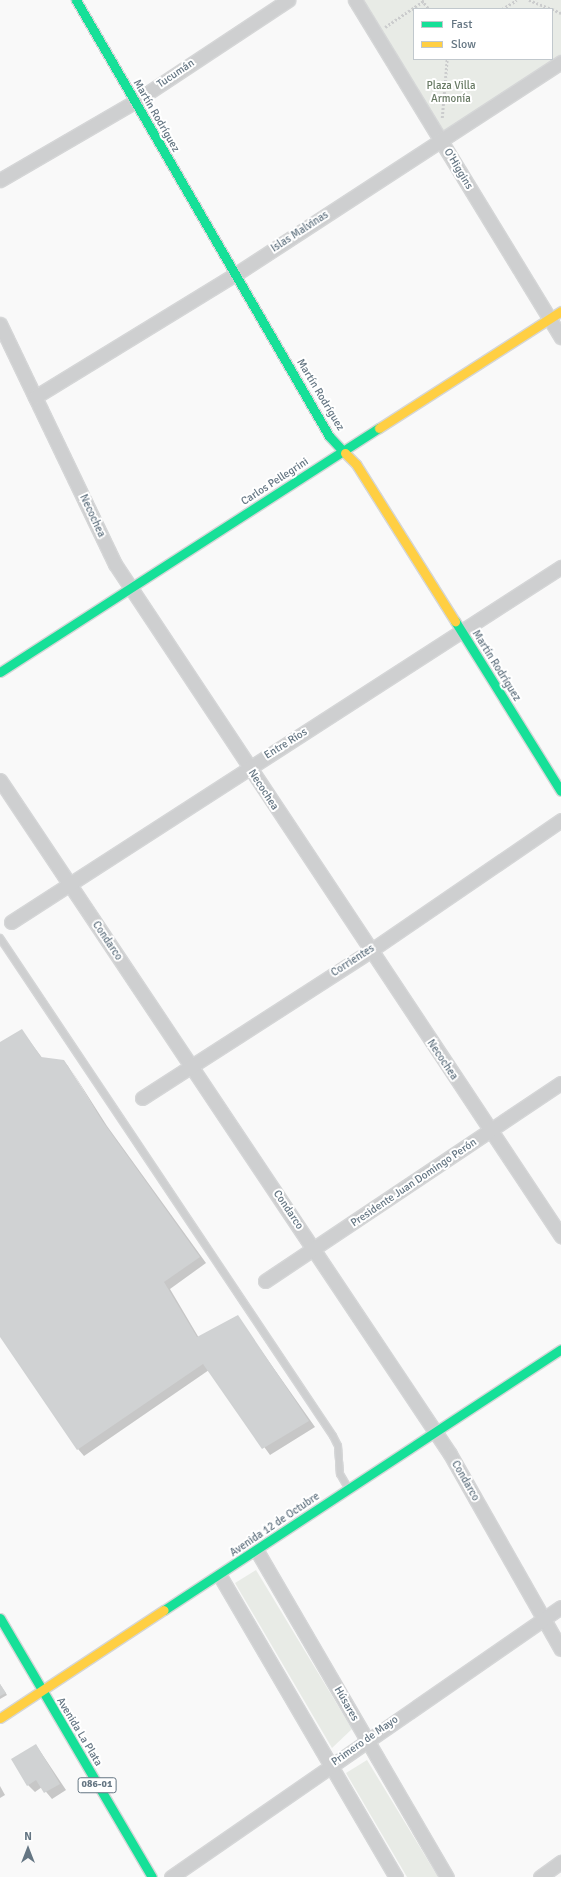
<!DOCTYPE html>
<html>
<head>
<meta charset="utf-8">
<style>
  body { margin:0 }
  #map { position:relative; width:561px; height:1877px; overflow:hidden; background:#f9f9f9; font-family:Signika,sans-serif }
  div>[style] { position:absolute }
  .green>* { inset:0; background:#e8ebe6 }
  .shadow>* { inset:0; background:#0003 }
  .building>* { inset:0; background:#d0d2d3 }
  .path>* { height:2.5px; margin-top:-1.25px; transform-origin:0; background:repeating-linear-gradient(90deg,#cbcccd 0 2px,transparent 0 4px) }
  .roads { filter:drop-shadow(1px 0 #d5d6d7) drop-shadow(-1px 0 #d5d6d7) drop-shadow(0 1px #d5d6d7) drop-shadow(0 -1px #d5d6d7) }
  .lane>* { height:6px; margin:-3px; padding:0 3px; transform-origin:3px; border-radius:3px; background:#cecfd0 }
  .street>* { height:13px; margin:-6.5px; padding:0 6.5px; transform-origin:6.5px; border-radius:6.5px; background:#cecfd0 }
  .fast>* { height:9px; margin:-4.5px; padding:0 4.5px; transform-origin:4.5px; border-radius:4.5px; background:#16e098 }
  .slow>* { height:9px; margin:-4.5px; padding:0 4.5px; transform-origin:4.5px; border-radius:4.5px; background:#ffcf43 }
  span { translate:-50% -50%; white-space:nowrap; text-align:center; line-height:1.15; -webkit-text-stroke:4px #fff; paint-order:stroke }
  .shield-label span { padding:1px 3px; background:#fff; border:1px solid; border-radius:3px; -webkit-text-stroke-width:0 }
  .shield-label { font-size:10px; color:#657683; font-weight:700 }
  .street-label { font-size:11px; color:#657683 }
  .park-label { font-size:11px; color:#687a64 }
  .legend { position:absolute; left:413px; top:8px; width:140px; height:52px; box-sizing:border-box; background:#fff; border:1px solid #c1c8cd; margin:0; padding:5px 7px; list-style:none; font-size:12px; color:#657683 }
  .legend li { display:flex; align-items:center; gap:8px; height:20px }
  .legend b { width:20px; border:1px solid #c1c8cd }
  .north { position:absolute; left:8px; top:1829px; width:40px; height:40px; -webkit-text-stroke:3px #fff; paint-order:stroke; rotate:0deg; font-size:11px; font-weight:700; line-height:16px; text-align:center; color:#657683 }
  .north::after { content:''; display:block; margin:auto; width:14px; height:18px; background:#657683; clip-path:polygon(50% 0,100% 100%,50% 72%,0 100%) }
</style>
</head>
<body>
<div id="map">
  <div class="green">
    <div style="clip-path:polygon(evenodd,355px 0,561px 0,561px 62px,440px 140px,355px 0,414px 9px,552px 9px,552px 59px,414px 59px,414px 9px)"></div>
    <div style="clip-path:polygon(256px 1570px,352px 1729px,332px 1748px,235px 1583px)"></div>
    <div style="clip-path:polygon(367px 1760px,438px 1877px,407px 1877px,346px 1773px)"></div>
  </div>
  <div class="shadow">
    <div style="clip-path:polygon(22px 1031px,43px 1059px,64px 1061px,68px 1066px,103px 1123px,70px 1068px,107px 1126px,206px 1263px,170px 1289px,199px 1338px,237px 1316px,315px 1427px,270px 1455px,209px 1370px,84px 1456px,78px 1449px,0 1335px,0 1043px)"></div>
    <div style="clip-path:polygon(0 1684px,7px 1695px,0 1699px)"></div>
    <div style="clip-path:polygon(36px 1745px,66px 1790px,52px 1799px,42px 1787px,35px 1792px,28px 1785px)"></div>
    <div style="clip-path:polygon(0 1786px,5px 1795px,0 1798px)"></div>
  </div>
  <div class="building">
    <div style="clip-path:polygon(22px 1029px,41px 1057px,64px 1060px,101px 1119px,200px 1257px,164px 1282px,197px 1337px,238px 1315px,309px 1421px,262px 1449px,203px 1364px,77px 1450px,0 1337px,0 1042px)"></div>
    <div style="clip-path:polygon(0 1684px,6px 1693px,0 1696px)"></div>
    <div style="clip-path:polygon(36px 1744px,60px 1784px,44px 1793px,36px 1780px,27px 1786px,11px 1759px)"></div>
  </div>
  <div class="path">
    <div style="left:422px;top:0;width:11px;rotate:52deg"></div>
    <div style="left:529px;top:0;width:24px;rotate:22deg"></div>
    <div style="left:502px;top:9px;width:17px;rotate:-31deg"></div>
    <div style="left:552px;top:9px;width:10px;rotate:24deg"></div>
    <div style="left:385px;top:27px;width:48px;rotate:-34deg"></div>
    <div style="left:442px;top:118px;width:59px;rotate:-85.2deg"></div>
  </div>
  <div class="roads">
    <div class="lane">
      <div style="left:0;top:938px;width:599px;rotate:56.23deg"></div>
      <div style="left:333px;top:1436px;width:11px;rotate:63deg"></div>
      <div style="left:338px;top:1446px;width:28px;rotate:86deg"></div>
      <div style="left:340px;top:1474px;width:16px;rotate:60deg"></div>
    </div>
    <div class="street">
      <div style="left:355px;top:0;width:395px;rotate:58.6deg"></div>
      <div style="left:0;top:180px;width:155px;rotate:-30.2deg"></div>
      <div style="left:134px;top:102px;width:185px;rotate:-33.5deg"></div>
      <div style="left:0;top:324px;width:266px;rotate:64.4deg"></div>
      <div style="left:115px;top:564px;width:807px;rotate:56.43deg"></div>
      <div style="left:35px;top:397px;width:236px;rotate:-31.5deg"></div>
      <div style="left:236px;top:274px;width:388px;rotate:-33.1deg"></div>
      <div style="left:0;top:780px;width:810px;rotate:56.27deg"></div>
      <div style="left:450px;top:1454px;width:224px;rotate:60.4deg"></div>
      <div style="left:11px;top:922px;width:655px;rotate:-32.84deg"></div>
      <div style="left:142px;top:1098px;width:271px;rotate:-32.8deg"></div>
      <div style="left:370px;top:951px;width:232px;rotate:-34.4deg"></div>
      <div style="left:265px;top:1281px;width:356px;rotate:-33.8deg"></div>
      <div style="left:257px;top:1551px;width:377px;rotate:59.8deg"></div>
      <div style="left:220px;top:1576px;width:349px;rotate:59.7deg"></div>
      <div style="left:171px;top:1877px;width:474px;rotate:-34.7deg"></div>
      <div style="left:540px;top:1877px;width:26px;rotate:-36deg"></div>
    </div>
    <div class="fast">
      <div style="left:76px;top:0;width:504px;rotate:59.87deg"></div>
      <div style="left:329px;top:436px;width:23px;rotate:47deg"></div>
      <div style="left:455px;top:621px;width:200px;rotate:58.1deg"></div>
      <div style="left:0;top:672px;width:451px;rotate:-32.8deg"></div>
      <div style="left:164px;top:1610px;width:475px;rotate:-33.3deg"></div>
      <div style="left:0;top:1618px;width:300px;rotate:59.6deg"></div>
    </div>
    <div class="slow">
      <div style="left:379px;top:428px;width:216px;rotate:-32.7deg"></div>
      <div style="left:345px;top:453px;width:16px;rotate:45deg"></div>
      <div style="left:356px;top:464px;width:186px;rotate:57.8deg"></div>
      <div style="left:0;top:1718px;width:196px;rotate:-33.4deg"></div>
    </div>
  </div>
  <div class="shield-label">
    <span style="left:97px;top:1785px">086-01</span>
  </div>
  <div class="street-label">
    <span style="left:176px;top:74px;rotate:-34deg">Tucumán</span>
    <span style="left:156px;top:116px;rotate:60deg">Martín Rodríguez</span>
    <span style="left:458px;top:169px;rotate:59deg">O'Higgins</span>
    <span style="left:300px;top:232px;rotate:-33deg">Islas Malvinas</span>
    <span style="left:320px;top:395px;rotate:59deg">Martín Rodríguez</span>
    <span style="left:275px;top:482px;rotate:-33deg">Carlos Pellegrini</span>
    <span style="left:92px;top:516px;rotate:65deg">Necochea</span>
    <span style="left:496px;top:666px;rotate:58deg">Martín Rodríguez</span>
    <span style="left:286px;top:744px;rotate:-32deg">Entre Ríos</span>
    <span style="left:263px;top:790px;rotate:57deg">Necochea</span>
    <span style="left:107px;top:941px;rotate:56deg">Condarco</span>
    <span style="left:353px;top:961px;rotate:-33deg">Corrientes</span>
    <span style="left:442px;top:1060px;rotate:56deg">Necochea</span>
    <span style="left:414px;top:1183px;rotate:-34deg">Presidente Juan Domingo Perón</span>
    <span style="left:288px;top:1210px;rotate:56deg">Condarco</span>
    <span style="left:465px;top:1481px;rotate:60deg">Condarco</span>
    <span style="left:275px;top:1525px;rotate:-34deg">Avenida 12 de Octubre</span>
    <span style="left:346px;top:1704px;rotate:60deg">Húsares</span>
    <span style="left:79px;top:1732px;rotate:59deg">Avenida La Plata</span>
    <span style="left:365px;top:1741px;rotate:-35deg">Primero de Mayo</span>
  </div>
  <div class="park-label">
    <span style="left:451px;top:93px">Plaza Villa<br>Armonía</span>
  </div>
  <ul class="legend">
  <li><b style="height:5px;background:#16e098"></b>Fast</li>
  <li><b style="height:5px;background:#ffcf43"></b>Slow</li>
  </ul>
  <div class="north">N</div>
</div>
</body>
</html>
